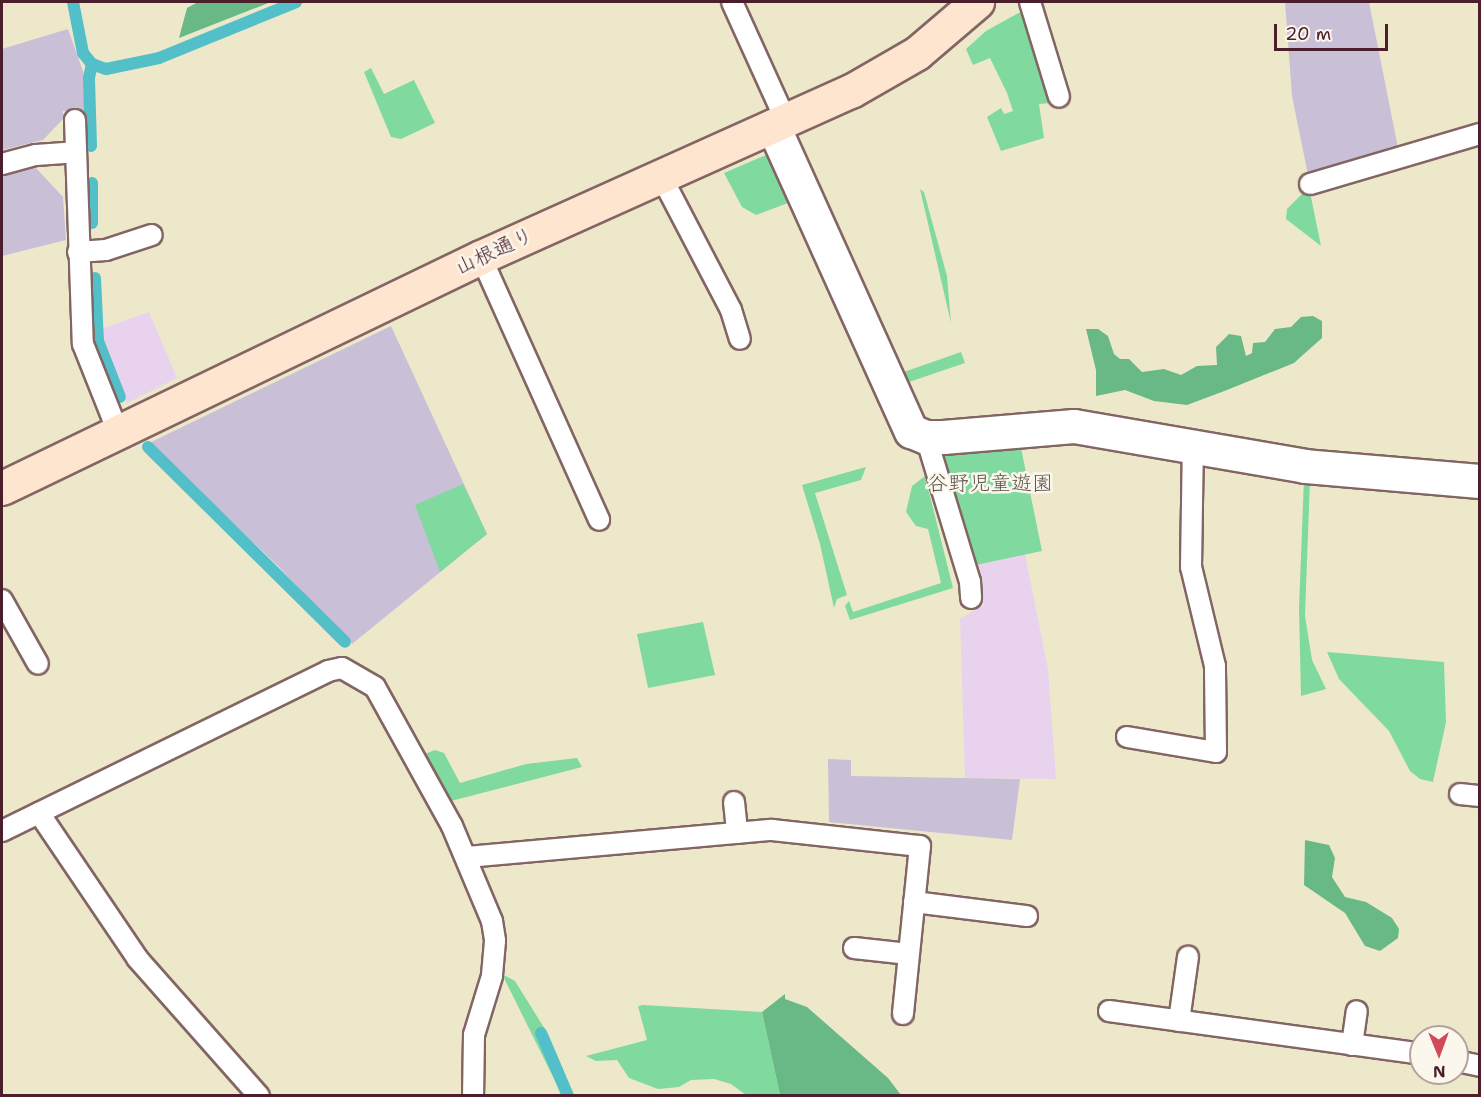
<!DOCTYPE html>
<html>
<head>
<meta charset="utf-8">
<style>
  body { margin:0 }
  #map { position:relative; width:1481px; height:1097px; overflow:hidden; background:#eee8cb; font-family:"Shantell Sans","Klee One",sans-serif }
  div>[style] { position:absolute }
  .built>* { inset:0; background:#e8d2ee }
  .industrial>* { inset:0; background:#c9bfd7 }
  .green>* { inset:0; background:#80d99f }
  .forest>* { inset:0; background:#68b986 }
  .stream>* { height:12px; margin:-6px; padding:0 6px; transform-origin:6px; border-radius:6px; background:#53c0c9 }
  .roads { filter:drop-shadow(2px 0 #836563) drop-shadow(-2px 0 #836563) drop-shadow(0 2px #836563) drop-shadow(0 -2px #836563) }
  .lane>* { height:20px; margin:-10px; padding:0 10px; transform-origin:10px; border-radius:10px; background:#fff }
  .street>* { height:33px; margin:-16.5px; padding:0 16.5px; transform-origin:16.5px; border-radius:16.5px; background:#fff }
  .secondary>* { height:33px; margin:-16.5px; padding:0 16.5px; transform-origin:16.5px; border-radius:16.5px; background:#fde5d0 }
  span { translate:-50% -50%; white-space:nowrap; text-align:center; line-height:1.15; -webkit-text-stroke:5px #fbf7ec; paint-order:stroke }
  .street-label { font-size:21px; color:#4a1f2b }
  .park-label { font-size:21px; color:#5a574e }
  .frame { position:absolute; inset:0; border:3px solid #4a1f2b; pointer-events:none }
  .north { position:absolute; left:1409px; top:1025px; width:60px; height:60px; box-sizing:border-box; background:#fbf7ec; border:2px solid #b4a19f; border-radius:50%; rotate:179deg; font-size:16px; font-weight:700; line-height:24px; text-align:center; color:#4a1f2b }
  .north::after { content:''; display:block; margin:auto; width:21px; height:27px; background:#d1495b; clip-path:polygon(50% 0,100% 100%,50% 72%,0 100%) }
  .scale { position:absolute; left:1274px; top:24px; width:114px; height:27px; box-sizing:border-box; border:3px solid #4a1f2b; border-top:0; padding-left:8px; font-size:18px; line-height:21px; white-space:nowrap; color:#4a1f2b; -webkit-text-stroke:4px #fbf7ec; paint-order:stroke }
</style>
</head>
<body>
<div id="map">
  <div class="built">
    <div style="clip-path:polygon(149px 312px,177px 378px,127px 403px,102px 341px,101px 329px)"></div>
    <div style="clip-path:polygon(1025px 554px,1048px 669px,1056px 779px,965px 778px,960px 619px,984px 605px,976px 565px)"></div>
  </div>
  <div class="industrial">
    <div style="clip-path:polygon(1285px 2px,1369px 2px,1398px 148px,1308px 175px,1292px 96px)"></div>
    <div style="clip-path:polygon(68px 29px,84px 74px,85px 110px,63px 111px,63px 119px,43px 140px,2px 150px,2px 49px)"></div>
    <div style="clip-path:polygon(36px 168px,63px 197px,66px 240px,2px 256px,2px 176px)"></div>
    <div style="clip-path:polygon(391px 326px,487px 534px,352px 644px,278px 566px,149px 443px)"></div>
    <div style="clip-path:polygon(828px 759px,851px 760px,851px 776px,1020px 779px,1012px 840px,829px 822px)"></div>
  </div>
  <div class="green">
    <div style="clip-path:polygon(1024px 10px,1052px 103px,1039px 104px,1044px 138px,1001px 151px,987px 117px,1001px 108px,1004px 114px,1013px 111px,1007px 93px,990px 58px,973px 65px,966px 49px,986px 31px)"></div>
    <div style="clip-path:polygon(371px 68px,384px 94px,414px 80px,435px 123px,401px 139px,391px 137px,364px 72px)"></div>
    <div style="clip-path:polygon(773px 152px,791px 195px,788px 203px,756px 215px,742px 207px,724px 173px)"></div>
    <div style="clip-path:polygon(920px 189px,924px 192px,947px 276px,951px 323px)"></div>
    <div style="clip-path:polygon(1310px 192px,1321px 246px,1286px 219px,1287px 209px,1302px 194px)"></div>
    <div style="clip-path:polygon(961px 352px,965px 363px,903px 384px,898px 374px)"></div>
    <div style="clip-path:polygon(1024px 442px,1021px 448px,1042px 551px,976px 565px,940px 451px)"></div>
    <div style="clip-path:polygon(866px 467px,861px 480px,815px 493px,847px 595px,837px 599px,834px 608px,820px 544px,802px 485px)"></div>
    <div style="clip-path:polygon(925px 476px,953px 588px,850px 620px,845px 606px,849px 601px,853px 612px,941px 583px,928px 529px,916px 526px,906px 512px,912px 486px)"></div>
    <div style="clip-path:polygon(1304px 478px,1310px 479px,1305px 616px,1312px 660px,1326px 689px,1301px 696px,1299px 608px)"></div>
    <div style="clip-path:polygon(463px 484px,487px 534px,440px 572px,415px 505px)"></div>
    <div style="clip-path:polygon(703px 622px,715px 675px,648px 688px,637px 634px)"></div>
    <div style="clip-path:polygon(1327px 652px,1444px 662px,1446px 722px,1433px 782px,1420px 779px,1410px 771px,1389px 731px,1339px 679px)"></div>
    <div style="clip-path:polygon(435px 750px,444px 753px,460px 783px,526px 764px,577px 758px,582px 767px,451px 801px,425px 754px)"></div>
    <div style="clip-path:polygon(502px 974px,515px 981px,548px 1034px,574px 1095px,543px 1029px,537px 1032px,562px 1095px)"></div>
    <div style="clip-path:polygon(643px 1005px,762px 1012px,780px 1095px,746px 1095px,731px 1084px,714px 1079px,691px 1080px,679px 1087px,658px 1089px,629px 1078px,617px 1060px,596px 1061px,586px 1056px,647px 1040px,638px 1006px)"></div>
  </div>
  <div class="forest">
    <div style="clip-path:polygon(198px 2px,271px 2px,179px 38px,187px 8px)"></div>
    <div style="clip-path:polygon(1313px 316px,1322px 321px,1322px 338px,1304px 354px,1294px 363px,1227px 390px,1187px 405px,1154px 401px,1125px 390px,1096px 396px,1096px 370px,1086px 329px,1098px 329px,1108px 336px,1114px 354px,1120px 359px,1129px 359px,1142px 372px,1164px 369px,1181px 375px,1197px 366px,1217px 365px,1216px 347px,1229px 334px,1241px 336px,1246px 356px,1252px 353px,1253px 343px,1265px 342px,1275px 329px,1291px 327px,1301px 317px)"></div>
    <div style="clip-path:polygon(1305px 840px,1329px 845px,1335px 858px,1332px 877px,1345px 897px,1366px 902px,1392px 918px,1399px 929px,1398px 938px,1380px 951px,1365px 946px,1345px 913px,1304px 885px)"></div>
    <div style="clip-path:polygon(785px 994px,785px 999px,807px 1007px,888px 1078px,901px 1095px,780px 1095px,762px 1012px)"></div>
  </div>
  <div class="stream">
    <div style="left:73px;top:2px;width:52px;rotate:78.9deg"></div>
    <div style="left:83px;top:53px;width:14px;rotate:51deg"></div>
    <div style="left:92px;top:64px;width:15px;rotate:20deg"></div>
    <div style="left:106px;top:69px;width:54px;rotate:-11.7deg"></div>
    <div style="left:159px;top:58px;width:148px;rotate:-22.2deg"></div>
    <div style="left:91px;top:146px;width:68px;rotate:-91.7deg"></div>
    <div style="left:89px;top:78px;width:14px;rotate:-78deg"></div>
    <div style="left:92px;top:183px;width:40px;rotate:90deg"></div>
    <div style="left:95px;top:278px;width:63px;rotate:87.3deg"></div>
    <div style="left:98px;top:341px;width:60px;rotate:68.6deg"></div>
    <div style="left:148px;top:447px;width:277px;rotate:44.7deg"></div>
    <div style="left:541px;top:1033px;width:69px;rotate:66.8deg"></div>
  </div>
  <div class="roads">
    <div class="lane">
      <div style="left:732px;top:2px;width:131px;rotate:65.6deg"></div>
      <div style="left:1030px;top:2px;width:99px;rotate:73deg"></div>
      <div style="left:75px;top:120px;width:224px;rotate:88deg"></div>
      <div style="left:83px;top:344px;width:95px;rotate:68.3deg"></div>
      <div style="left:2px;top:164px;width:35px;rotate:-15deg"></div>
      <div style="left:36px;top:155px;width:39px;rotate:-4deg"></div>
      <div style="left:661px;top:176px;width:151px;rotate:62.4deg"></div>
      <div style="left:731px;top:310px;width:30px;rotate:73deg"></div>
      <div style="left:1310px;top:184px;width:177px;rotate:-16.4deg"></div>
      <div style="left:78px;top:252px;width:28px;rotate:-4deg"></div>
      <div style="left:106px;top:250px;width:48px;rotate:-18.1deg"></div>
      <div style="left:481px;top:257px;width:288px;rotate:65.8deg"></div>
      <div style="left:926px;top:437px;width:152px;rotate:73.1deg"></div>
      <div style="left:970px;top:582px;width:16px;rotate:86deg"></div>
      <div style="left:2px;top:600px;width:73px;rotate:60.6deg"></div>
      <div style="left:1127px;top:737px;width:90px;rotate:9.6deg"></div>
      <div style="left:1216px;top:752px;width:86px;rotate:-90.7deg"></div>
      <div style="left:1215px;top:666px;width:102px;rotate:-103.6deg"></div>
      <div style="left:1191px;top:567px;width:121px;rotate:-89.1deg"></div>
      <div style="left:1460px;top:794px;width:20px;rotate:6deg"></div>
      <div style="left:734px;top:802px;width:31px;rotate:84deg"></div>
      <div style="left:39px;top:813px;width:175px;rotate:55.9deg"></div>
      <div style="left:137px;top:958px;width:184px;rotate:48.5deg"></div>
      <div style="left:2px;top:831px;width:363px;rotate:-26.1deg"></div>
      <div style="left:328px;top:671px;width:14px;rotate:-12deg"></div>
      <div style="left:342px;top:668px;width:38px;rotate:30deg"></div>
      <div style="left:375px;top:687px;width:159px;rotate:61deg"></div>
      <div style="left:452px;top:826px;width:103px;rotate:67.2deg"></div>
      <div style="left:492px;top:921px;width:20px;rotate:81deg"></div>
      <div style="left:495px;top:941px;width:35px;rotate:95deg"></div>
      <div style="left:492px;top:976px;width:62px;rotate:107deg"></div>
      <div style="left:474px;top:1035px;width:61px;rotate:90.9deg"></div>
      <div style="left:467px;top:857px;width:306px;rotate:-5.1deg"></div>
      <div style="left:772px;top:830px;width:149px;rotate:6.2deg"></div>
      <div style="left:920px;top:846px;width:169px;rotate:95.8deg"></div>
      <div style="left:914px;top:902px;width:114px;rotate:7.1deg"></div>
      <div style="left:854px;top:948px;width:55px;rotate:6.2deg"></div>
      <div style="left:1109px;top:1011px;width:315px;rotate:7.8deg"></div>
      <div style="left:1179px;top:1021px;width:65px;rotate:-82deg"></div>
      <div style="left:1352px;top:1045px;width:34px;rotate:-82deg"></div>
      <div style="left:1457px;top:1061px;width:24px;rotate:12deg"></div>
    </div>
    <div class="street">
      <div style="left:773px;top:126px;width:335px;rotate:65.7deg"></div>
      <div style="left:911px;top:431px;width:16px;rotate:22deg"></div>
      <div style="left:926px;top:437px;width:17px"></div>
      <div style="left:943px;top:437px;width:131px;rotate:-4.8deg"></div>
      <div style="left:1074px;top:426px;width:234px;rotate:9.8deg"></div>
      <div style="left:1305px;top:466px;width:176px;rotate:4.9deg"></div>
    </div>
    <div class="secondary">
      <div style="left:2px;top:488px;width:532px;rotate:-25.75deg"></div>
      <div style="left:481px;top:257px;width:406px;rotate:-24.2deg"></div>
      <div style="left:851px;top:91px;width:76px;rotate:-29.9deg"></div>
      <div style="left:917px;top:53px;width:79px;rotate:-40.4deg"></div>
    </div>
  </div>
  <div class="street-label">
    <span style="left:494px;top:251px;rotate:-25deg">山根通り</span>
  </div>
  <div class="park-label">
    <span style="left:990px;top:483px">谷野児童遊園</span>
  </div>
  <div class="frame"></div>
  <div class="north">N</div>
  <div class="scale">20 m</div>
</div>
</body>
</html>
